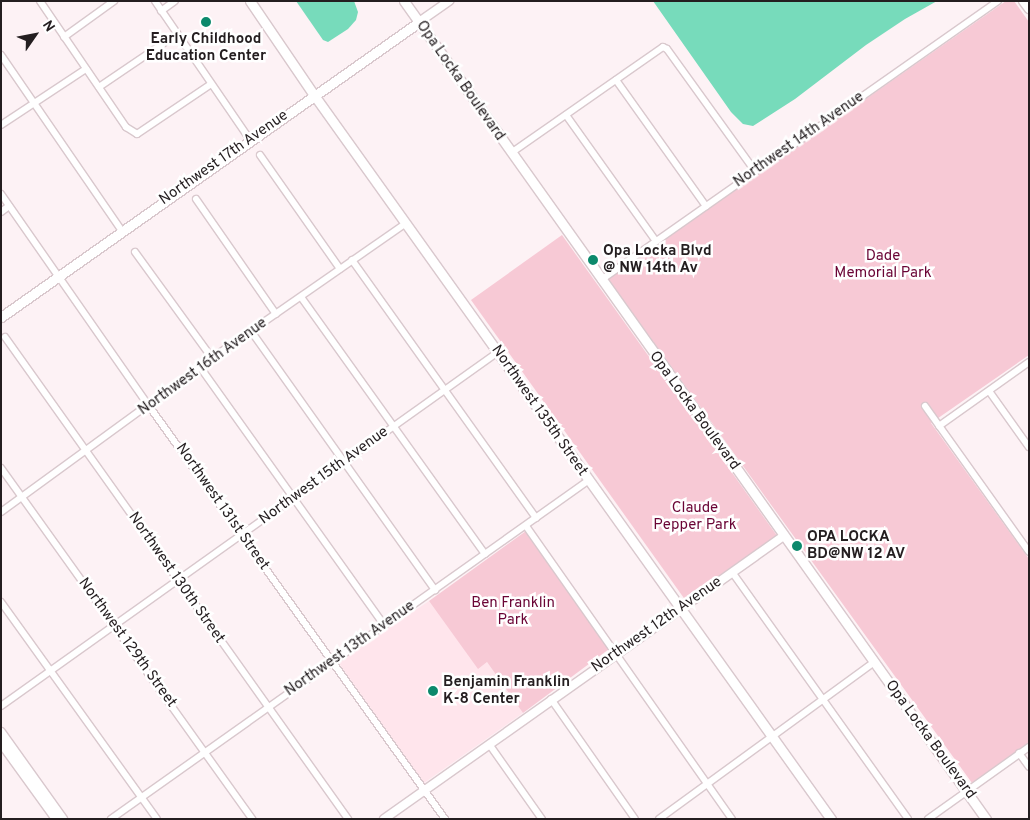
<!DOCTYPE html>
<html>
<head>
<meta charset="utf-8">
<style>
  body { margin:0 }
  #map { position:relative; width:1030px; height:820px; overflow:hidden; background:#fdf2f5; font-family:Overpass,sans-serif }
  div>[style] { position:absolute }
  .built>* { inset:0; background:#ffe5ec }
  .green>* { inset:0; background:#f7c9d5 }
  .water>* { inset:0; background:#77dbbb }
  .roads { filter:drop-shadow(1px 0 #d9c8cd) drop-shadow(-1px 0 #d9c8cd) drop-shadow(0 1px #d9c8cd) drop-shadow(0 -1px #d9c8cd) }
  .minor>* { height:6px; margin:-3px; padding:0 3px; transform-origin:3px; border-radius:3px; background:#fff }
  .tertiary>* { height:8px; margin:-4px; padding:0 4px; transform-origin:4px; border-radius:4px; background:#fff }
  .secondary>* { height:9px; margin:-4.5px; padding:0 4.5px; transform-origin:4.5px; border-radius:4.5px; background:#fff }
  .dots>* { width:14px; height:14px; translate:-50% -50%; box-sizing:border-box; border:2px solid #fff; border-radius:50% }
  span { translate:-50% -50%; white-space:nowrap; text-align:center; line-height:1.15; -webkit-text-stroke:5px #fff; paint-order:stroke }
  .poi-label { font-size:15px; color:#241e20; font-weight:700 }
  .left { translate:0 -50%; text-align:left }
  .street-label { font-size:15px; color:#241e20 }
  .park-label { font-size:15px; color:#6a0435 }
  .frame { position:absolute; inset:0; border:2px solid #241e20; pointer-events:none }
  .north { position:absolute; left:10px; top:10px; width:50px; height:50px; -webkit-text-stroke:4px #fff; paint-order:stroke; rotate:57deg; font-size:14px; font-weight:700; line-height:20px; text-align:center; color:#241e20 }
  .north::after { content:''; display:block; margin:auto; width:18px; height:22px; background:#241e20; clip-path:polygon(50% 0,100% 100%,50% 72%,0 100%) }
</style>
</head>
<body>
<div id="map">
  <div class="built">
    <div style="clip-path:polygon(429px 601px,478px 668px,487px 662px,523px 713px,424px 783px,338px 662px)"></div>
  </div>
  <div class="green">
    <div style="clip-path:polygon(1006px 1px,1014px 1px,1029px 22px,1029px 355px,931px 423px,1029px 559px,1029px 742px,972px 783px,608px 279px)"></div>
    <div style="clip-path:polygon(562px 235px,778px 537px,686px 601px,471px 300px)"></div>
    <div style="clip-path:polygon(526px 531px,609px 649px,523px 713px,487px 662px,478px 669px,429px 601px)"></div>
  </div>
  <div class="water">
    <div style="clip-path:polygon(296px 1px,354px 1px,358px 12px,356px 20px,348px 29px,328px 42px,323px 40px)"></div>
    <div style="clip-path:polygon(653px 1px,937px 1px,905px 19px,866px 45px,795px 99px,753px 126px,743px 124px,731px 112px)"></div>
  </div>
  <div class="roads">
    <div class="minor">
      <div style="left:40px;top:1px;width:153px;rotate:55.7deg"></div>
      <div style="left:126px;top:127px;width:13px;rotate:32deg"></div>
      <div style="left:137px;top:134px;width:89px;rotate:-34deg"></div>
      <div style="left:155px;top:1px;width:168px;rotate:55.6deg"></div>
      <div style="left:161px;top:11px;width:17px;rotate:-36deg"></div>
      <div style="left:64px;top:37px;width:62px;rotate:-35.8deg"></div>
      <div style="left:1px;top:55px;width:214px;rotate:55.5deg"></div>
      <div style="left:616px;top:80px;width:155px;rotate:54.5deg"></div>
      <div style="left:99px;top:87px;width:94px;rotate:-34.2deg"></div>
      <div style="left:566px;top:115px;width:155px;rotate:54.5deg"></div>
      <div style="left:1px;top:125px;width:102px;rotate:-33.4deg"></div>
      <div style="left:511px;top:153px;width:185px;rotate:-34.9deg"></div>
      <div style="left:663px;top:47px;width:4px;rotate:27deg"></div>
      <div style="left:667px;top:49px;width:150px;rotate:54.2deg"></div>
      <div style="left:260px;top:155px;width:139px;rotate:54.9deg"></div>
      <div style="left:1px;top:194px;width:259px;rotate:55.1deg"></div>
      <div style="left:149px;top:406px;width:508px;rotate:54.37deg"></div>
      <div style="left:196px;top:199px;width:140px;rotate:55.2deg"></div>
      <div style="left:1px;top:212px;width:10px;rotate:-37deg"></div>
      <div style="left:135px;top:252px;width:131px;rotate:54deg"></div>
      <div style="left:352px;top:260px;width:317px;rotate:54.5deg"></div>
      <div style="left:601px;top:280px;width:485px;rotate:-35.1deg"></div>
      <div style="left:301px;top:297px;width:316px;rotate:54.4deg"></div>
      <div style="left:251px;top:331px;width:318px;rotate:54.6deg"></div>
      <div style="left:5px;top:337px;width:592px;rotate:54.56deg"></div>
      <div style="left:200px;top:367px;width:317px;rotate:54.5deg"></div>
      <div style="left:989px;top:391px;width:69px;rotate:54.5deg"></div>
      <div style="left:925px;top:406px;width:179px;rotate:54.5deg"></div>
      <div style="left:939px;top:426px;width:110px;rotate:-35.4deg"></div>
      <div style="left:1px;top:468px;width:432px;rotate:54.4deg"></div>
      <div style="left:1px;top:512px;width:261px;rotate:-36.1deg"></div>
      <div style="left:212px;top:358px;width:236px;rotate:-34.8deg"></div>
      <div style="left:526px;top:526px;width:358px;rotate:54.9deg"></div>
      <div style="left:732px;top:572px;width:303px;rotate:54.5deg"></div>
      <div style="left:1px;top:602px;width:267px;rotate:54.3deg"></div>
      <div style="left:551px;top:699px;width:146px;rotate:55deg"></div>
      <div style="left:1px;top:706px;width:610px;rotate:-35.46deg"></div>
      <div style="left:489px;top:744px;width:92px;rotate:54.8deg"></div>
      <div style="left:1019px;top:753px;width:17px;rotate:54deg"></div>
      <div style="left:111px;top:819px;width:586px;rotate:-35.34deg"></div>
      <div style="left:659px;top:819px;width:266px;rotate:-36.1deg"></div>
      <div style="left:928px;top:819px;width:124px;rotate:-35.5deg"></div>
    </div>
    <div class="tertiary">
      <div style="left:1023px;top:1px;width:10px;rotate:53deg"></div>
      <div style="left:419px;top:22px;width:37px;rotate:-35deg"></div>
      <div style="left:1px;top:732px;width:107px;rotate:54.5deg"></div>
      <div style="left:1px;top:743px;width:94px;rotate:54.1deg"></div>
      <div style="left:384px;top:819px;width:490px;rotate:-35.3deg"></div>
    </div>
    <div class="secondary">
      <div style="left:250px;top:1px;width:114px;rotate:55.8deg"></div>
      <div style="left:314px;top:95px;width:890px;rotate:54.47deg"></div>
      <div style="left:404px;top:1px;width:1004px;rotate:54.57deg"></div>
      <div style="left:1px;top:317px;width:512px;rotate:-35.21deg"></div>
    </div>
  </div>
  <div class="dots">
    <div style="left:206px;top:22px;background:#0c896c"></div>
    <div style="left:593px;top:260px;background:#0c896c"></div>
    <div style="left:797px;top:546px;background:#0c896c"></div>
    <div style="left:433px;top:691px;background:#0c896c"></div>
  </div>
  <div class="poi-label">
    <span style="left:206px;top:48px">Early Childhood<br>Education Center</span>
    <span class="left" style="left:603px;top:260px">Opa Locka Blvd<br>@ NW 14th Av</span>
    <span class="left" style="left:807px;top:546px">OPA LOCKA<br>BD@NW 12 AV</span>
    <span class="left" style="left:443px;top:691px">Benjamin Franklin<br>K-8 Center</span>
  </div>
  <div class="street-label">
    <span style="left:460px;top:81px;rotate:55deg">Opa Locka Boulevard</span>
    <span style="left:799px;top:140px;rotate:-35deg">Northwest 14th Avenue</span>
    <span style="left:224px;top:158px;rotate:-35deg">Northwest 17th Avenue</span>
    <span style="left:203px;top:367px;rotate:-36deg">Northwest 16th Avenue</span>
    <span style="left:539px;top:411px;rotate:55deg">Northwest 135th Street</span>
    <span style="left:694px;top:411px;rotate:54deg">Opa Locka Boulevard</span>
    <span style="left:324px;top:476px;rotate:-36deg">Northwest 15th Avenue</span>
    <span style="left:222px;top:507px;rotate:55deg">Northwest 131st Street</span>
    <span style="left:176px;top:578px;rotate:55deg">Northwest 130th Street</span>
    <span style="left:657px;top:625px;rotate:-35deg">Northwest 12th Avenue</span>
    <span style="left:127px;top:643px;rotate:54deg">Northwest 129th Street</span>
    <span style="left:350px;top:649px;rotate:-35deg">Northwest 13th Avenue</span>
    <span style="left:930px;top:740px;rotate:54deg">Opa Locka Boulevard</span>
  </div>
  <div class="park-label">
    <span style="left:883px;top:265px">Dade<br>Memorial Park</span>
    <span style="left:695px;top:517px">Claude<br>Pepper Park</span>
    <span style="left:513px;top:612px">Ben Franklin<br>Park</span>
  </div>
  <div class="frame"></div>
  <div class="north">N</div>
</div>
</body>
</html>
